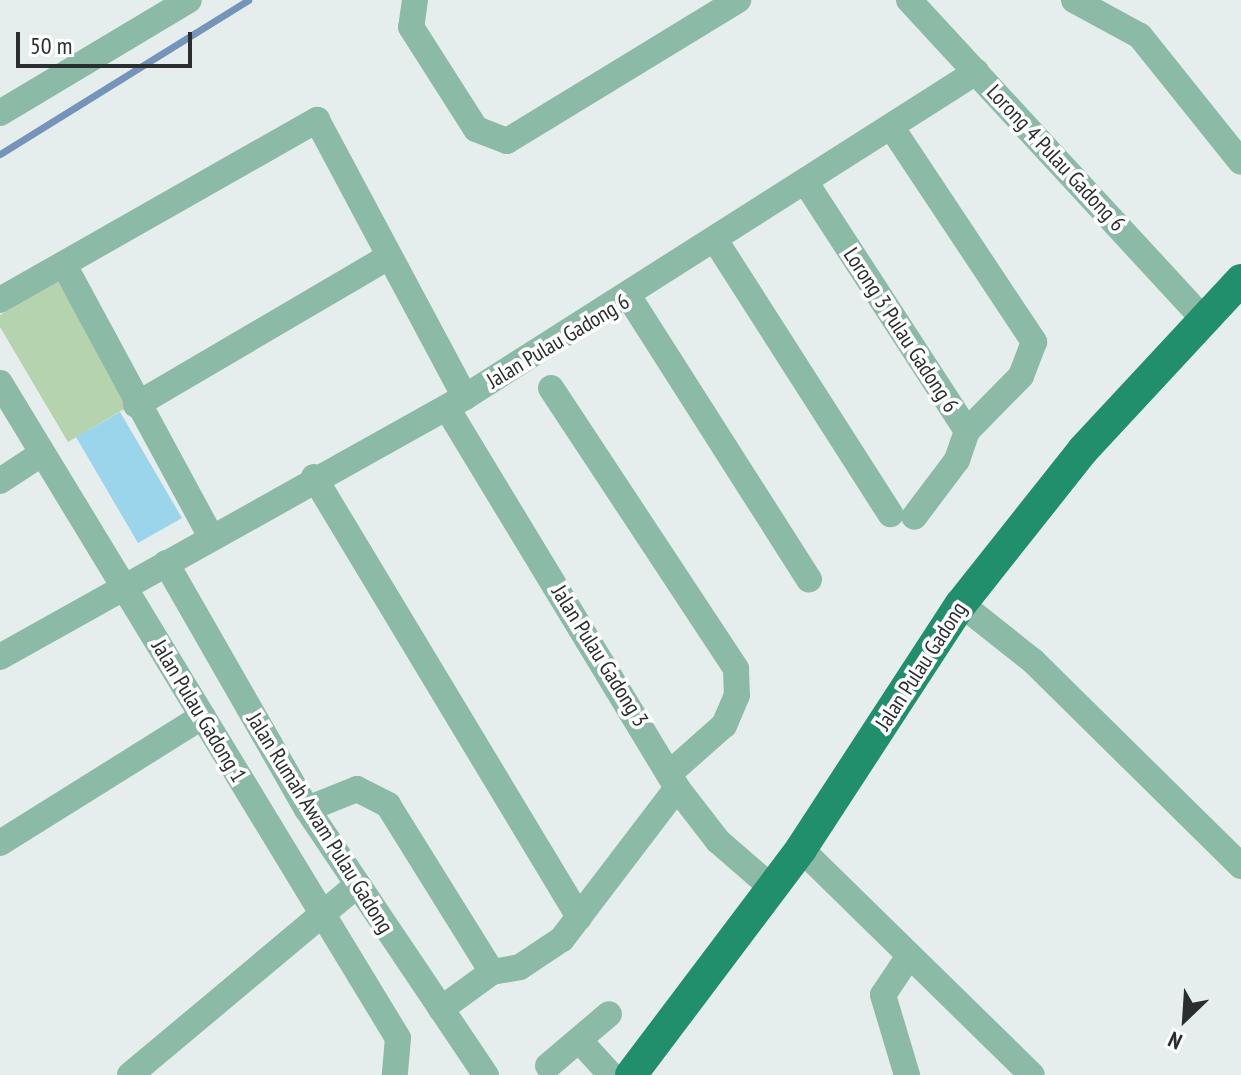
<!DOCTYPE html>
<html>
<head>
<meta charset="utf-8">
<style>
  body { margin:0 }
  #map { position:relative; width:1241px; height:1075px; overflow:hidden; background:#e6eded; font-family:"PT Sans Narrow",sans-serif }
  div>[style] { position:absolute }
  .green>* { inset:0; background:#b5d3ac }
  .stream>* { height:7px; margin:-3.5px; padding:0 3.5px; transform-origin:3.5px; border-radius:3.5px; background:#7494ba }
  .building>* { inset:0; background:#9ad5ec }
  .minor>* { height:26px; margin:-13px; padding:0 13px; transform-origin:13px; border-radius:13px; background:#8bbaa6 }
  .major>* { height:32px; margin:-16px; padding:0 16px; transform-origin:16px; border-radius:16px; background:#218e6c }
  span { translate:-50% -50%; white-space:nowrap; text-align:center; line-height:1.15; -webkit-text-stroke:7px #fff; paint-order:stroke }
  .street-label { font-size:22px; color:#2b2e2e }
  .north { position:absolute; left:1145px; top:979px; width:80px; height:80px; -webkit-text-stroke:6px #fff; paint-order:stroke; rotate:205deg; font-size:22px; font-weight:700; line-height:32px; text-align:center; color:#2b2e2e }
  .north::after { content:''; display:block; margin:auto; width:28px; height:36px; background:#2b2e2e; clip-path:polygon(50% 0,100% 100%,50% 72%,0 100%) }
  .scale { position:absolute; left:16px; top:32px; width:176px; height:36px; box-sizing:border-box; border:4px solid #2b2e2e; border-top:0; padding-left:10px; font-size:24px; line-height:28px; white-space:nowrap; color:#2b2e2e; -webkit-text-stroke:6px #fff; paint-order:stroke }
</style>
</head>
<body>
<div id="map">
  <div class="green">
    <div style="clip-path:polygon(58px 282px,131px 405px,68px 442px,0 327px,0 315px)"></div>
  </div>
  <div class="stream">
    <div style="left:0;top:154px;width:292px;rotate:-31.8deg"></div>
  </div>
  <div class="building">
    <div style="clip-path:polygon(120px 412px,182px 518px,138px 543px,76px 437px)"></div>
  </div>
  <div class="minor">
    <div style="left:415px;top:0;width:27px;rotate:98deg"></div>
    <div style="left:411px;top:27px;width:121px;rotate:57.5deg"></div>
    <div style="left:476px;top:129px;width:33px;rotate:21deg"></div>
    <div style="left:507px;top:141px;width:271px;rotate:-31.4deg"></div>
    <div style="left:909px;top:0;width:432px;rotate:47.3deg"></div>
    <div style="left:1074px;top:0;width:75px;rotate:28.6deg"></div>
    <div style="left:1140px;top:36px;width:161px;rotate:51.3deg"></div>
    <div style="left:0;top:113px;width:220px;rotate:-30.9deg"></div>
    <div style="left:892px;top:128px;width:257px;rotate:56.4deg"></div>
    <div style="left:1034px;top:342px;width:36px;rotate:111deg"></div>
    <div style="left:1021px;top:376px;width:77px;rotate:134.5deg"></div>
    <div style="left:806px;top:183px;width:296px;rotate:57deg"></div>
    <div style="left:967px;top:431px;width:31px;rotate:109deg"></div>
    <div style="left:957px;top:460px;width:71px;rotate:127deg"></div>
    <div style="left:717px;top:243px;width:322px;rotate:57.4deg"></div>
    <div style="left:64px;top:265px;width:307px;rotate:61.6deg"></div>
    <div style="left:629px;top:297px;width:335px;rotate:57.5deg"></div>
    <div style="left:0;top:300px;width:365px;rotate:-29.6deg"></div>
    <div style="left:317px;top:120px;width:314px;rotate:61.9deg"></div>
    <div style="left:0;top:383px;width:766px;rotate:58.72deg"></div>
    <div style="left:398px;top:1038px;width:37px;rotate:95deg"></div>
    <div style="left:551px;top:388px;width:336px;rotate:56.6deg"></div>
    <div style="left:736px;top:669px;width:26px;rotate:88deg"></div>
    <div style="left:737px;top:695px;width:33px;rotate:113deg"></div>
    <div style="left:724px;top:725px;width:71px;rotate:138.4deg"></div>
    <div style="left:136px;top:405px;width:292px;rotate:-30.4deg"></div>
    <div style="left:447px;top:408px;width:444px;rotate:58.8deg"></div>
    <div style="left:677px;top:788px;width:67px;rotate:52.3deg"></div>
    <div style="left:718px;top:841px;width:72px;rotate:41deg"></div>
    <div style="left:314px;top:477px;width:514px;rotate:58.94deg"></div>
    <div style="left:0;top:481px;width:49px;rotate:-33.4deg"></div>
    <div style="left:166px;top:563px;width:284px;rotate:60.2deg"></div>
    <div style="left:307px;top:809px;width:321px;rotate:56.1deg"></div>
    <div style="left:961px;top:604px;width:92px;rotate:38.4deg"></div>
    <div style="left:1033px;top:661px;width:292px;rotate:44.6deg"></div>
    <div style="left:0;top:657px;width:533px;rotate:-29.21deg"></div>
    <div style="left:465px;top:397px;width:606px;rotate:-32.46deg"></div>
    <div style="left:307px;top:809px;width:54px;rotate:-21.8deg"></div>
    <div style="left:357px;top:789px;width:35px;rotate:27deg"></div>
    <div style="left:388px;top:805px;width:197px;rotate:58.1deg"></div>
    <div style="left:0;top:843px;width:239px;rotate:-32deg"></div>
    <div style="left:801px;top:849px;width:323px;rotate:44.4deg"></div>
    <div style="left:907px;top:959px;width:43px;rotate:123.7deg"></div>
    <div style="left:883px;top:995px;width:84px;rotate:73.3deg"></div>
    <div style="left:441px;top:1009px;width:63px;rotate:-36deg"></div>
    <div style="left:492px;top:972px;width:28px;rotate:-10deg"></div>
    <div style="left:520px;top:967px;width:50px;rotate:-33.7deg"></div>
    <div style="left:562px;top:939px;width:190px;rotate:-52.7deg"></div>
    <div style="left:579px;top:1040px;width:47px;rotate:47.6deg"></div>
    <div style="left:548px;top:1066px;width:80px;rotate:-40.4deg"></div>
    <div style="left:130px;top:1075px;width:293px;rotate:-39.9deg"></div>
  </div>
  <div class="major">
    <div style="left:631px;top:1075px;width:283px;rotate:-53deg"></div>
    <div style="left:801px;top:849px;width:293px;rotate:-56.9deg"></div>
    <div style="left:961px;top:604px;width:196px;rotate:-51.6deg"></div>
    <div style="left:1083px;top:450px;width:232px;rotate:-47.1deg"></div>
  </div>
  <div class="street-label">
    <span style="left:1056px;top:158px;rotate:47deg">Lorong 4 Pulau Gadong 6</span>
    <span style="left:901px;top:330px;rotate:57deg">Lorong 3 Pulau Gadong 6</span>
    <span style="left:558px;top:341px;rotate:-31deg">Jalan Pulau Gadong 6</span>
    <span style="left:600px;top:656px;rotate:58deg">Jalan Pulau Gadong 3</span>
    <span style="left:921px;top:666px;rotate:-57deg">Jalan Pulau Gadong</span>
    <span style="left:199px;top:711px;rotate:59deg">Jalan Pulau Gadong 1</span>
    <span style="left:320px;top:823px;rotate:58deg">Jalan Rumah Awam Pulau Gadong</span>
  </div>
  <div class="north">N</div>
  <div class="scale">50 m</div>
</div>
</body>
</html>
